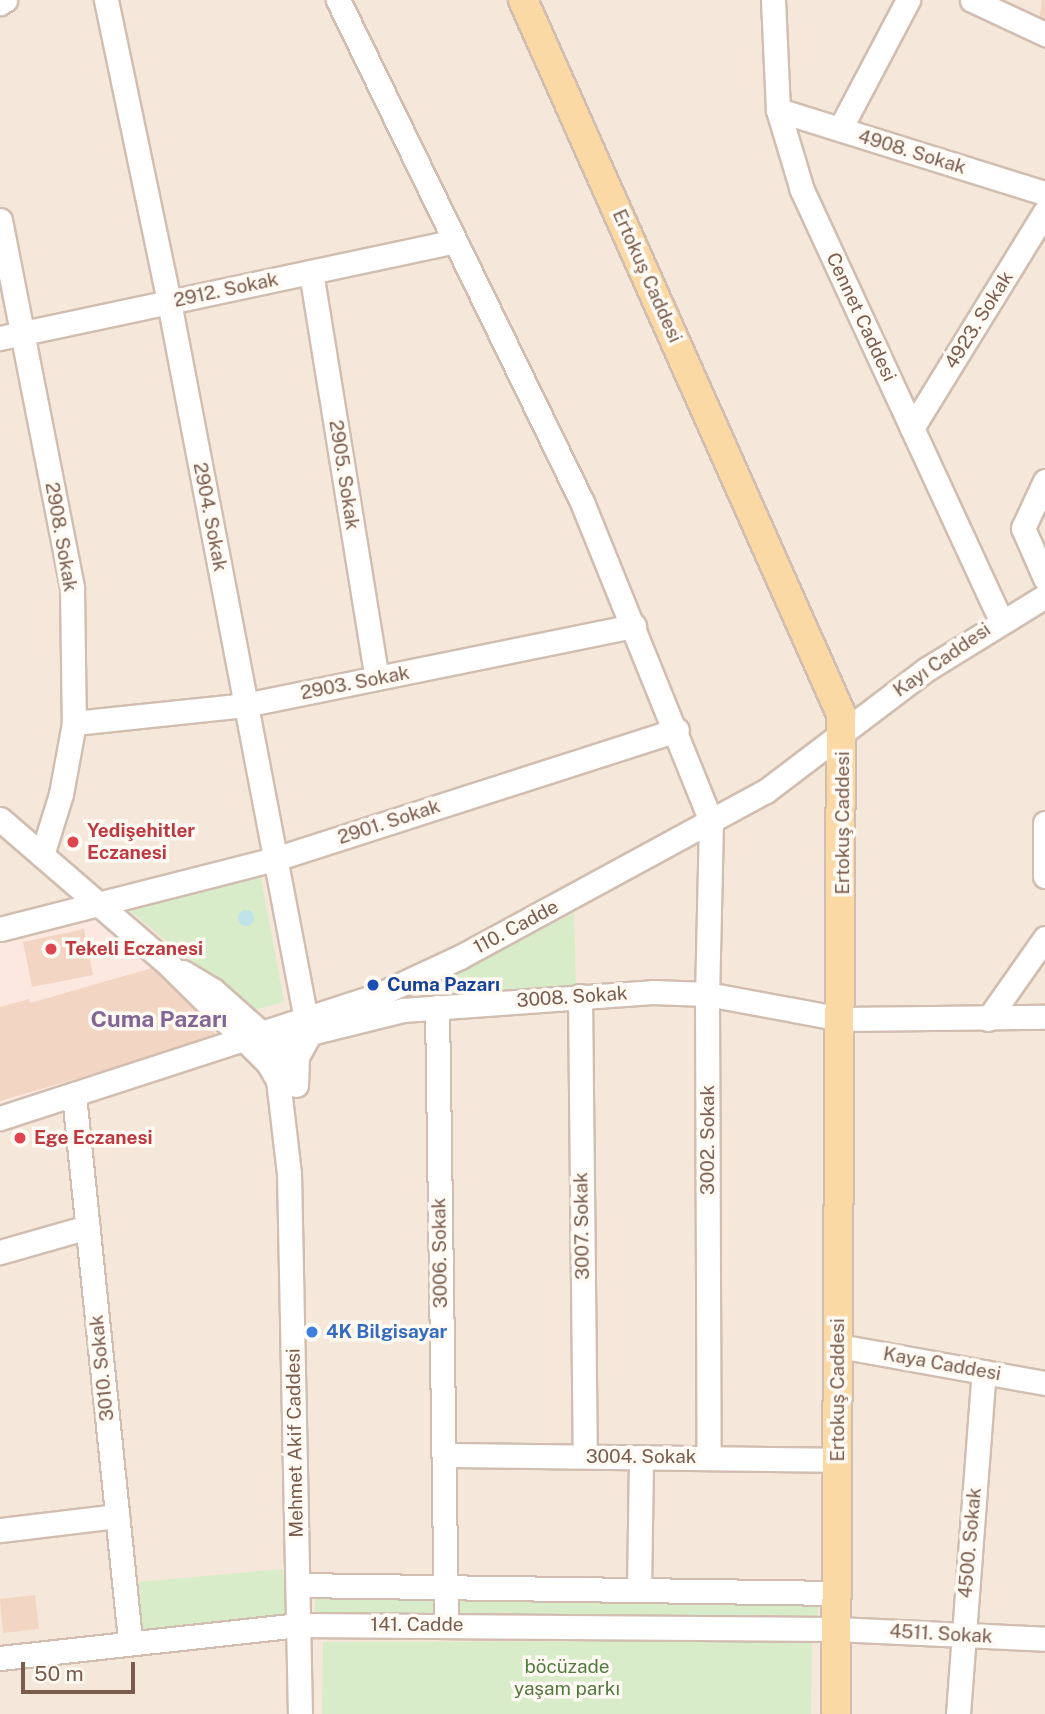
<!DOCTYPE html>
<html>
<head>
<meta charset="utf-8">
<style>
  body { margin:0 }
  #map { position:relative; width:1045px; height:1714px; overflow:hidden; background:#fdf6ec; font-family:"Public Sans",sans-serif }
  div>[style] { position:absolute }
  .residential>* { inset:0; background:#f5e8da }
  .commercial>* { inset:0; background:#fde8e0 }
  .green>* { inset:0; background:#d8ecc9 }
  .water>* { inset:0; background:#bfe3e8 }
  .round { border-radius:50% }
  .building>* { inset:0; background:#f3d5c3 }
  .roads { filter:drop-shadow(2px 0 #d1beb0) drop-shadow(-2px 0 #d1beb0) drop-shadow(0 2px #d1beb0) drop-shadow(0 -2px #d1beb0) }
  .minor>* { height:23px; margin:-11.5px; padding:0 11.5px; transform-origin:11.5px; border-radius:11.5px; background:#fff }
  .major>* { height:28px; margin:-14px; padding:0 14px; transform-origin:14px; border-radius:14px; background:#fbd9a5 }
  .dots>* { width:19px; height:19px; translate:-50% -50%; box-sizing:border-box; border:4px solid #fffaf3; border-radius:50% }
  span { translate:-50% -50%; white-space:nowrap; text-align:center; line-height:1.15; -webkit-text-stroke:7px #fffaf3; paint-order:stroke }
  .street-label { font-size:19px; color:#7a5c4d }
  .health-label { font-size:19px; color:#be3a42; font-weight:700 }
  .left { translate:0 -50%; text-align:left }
  .transit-label { font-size:19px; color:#164399; font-weight:700 }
  .shop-label { font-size:19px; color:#366cbe; font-weight:700 }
  .park-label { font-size:19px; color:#537a41 }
  .quarter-label { font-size:23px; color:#846695; font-weight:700 }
  .scale { position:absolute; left:21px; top:1662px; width:114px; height:32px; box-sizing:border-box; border:4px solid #7a5c4d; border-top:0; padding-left:9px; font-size:21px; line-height:24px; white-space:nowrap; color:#7a5c4d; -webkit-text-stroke:5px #fffaf3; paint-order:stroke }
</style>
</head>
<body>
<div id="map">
  <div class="residential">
    <div style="clip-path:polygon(0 0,1045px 0,1045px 1714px,0 1714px)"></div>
  </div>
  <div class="commercial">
    <div style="clip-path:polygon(101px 919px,164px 972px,229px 1038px,0 1110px,0 939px)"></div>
  </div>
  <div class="green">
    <div style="clip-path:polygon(260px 872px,284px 1002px,251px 1011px,123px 905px)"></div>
    <div style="clip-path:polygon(574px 913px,576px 989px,454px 992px,450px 974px)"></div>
    <div style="clip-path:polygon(283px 1569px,286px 1614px,142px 1630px,139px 1582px)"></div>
    <div style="clip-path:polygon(315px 1591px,439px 1593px,438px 1618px,315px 1616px)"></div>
    <div style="clip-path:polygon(455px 1593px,818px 1598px,817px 1623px,455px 1618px)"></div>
    <div style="clip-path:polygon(812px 1641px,811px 1714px,322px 1714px,323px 1642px)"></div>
  </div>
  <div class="water">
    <div class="round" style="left:238px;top:910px;width:16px;height:16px"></div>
  </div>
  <div class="building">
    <div style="clip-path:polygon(1042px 0,1045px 0,1045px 22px,1039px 21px)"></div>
    <div style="clip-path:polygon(84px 929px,93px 975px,32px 987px,23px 942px)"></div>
    <div style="clip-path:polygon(152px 968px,212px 1025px,216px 1038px,0 1101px,0 1007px,29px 999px,30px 1003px)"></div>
    <div style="clip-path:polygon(35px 1595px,39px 1629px,3px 1633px,0 1599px)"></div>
  </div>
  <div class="roads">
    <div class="minor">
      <div style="left:106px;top:0;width:309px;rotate:78.2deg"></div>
      <div style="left:169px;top:302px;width:746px;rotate:79.19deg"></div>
      <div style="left:309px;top:1035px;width:25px;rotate:119deg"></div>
      <div style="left:297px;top:1057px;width:28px;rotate:92deg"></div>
      <div style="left:338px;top:0;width:558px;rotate:64.08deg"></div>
      <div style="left:582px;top:502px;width:345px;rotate:68deg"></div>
      <div style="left:711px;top:822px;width:172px;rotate:91.3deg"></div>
      <div style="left:707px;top:994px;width:463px;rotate:89.8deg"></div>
      <div style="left:773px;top:0;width:110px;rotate:87.4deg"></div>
      <div style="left:778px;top:110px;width:84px;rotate:73.3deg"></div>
      <div style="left:802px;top:190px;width:474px;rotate:65.2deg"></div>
      <div style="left:972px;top:0;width:81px;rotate:25deg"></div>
      <div style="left:0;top:3px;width:6px;rotate:-31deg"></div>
      <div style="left:778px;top:110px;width:280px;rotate:17.3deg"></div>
      <div style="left:840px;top:129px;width:146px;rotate:-62.2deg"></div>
      <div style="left:0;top:220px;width:375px;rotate:78.9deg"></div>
      <div style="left:72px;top:588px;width:135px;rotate:89.2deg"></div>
      <div style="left:74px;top:723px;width:72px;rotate:100.4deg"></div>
      <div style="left:61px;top:794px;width:64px;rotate:107.3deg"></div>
      <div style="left:311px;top:272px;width:411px;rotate:80.8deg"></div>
      <div style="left:0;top:338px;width:463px;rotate:-12deg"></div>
      <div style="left:912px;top:428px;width:254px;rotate:-58.4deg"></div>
      <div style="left:1045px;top:481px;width:52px;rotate:115.1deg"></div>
      <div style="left:1023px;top:528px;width:55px;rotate:66.3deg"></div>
      <div style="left:74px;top:723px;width:172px;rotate:-6deg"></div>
      <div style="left:245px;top:705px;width:397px;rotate:-11.5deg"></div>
      <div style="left:0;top:819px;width:222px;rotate:40.8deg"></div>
      <div style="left:168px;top:964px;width:141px;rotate:44.7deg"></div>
      <div style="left:268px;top:1063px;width:20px;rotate:60deg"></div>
      <div style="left:278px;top:1080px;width:94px;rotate:83.3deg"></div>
      <div style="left:289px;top:1173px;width:541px;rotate:88.84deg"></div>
      <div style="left:1045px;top:823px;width:53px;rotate:90deg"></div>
      <div style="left:0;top:929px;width:284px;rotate:-14.3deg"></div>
      <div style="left:275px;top:859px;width:422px;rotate:-17.8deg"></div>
      <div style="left:183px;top:972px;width:35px;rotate:31deg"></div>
      <div style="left:213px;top:990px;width:87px;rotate:41.7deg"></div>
      <div style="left:278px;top:1048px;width:35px;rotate:61deg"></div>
      <div style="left:580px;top:996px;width:460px;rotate:89.4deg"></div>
      <div style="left:437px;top:1007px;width:618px;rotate:89.17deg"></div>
      <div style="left:988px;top:1019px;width:99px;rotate:-54.9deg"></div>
      <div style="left:294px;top:1037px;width:112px;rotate:-13.9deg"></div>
      <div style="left:403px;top:1010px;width:250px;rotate:-4.1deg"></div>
      <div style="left:652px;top:992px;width:55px;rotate:2.1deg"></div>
      <div style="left:707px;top:994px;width:137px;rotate:10.5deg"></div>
      <div style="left:842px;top:1019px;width:203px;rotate:-0.6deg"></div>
      <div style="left:74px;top:1095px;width:548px;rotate:84.13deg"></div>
      <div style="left:0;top:1118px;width:398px;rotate:-18deg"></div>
      <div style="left:378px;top:995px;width:90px;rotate:-24.9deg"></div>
      <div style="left:460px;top:957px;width:348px;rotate:-28.5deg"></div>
      <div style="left:766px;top:791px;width:202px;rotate:-37.2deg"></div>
      <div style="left:927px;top:669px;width:139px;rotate:-31.7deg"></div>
      <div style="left:0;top:1252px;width:91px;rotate:-15.9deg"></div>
      <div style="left:839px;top:1346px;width:209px;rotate:10.2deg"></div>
      <div style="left:444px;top:1455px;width:394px;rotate:0.7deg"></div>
      <div style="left:0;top:1530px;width:118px;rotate:-6.8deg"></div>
      <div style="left:298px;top:1585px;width:539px;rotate:0.85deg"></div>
      <div style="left:639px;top:1589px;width:132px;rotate:-89.1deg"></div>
      <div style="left:0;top:1658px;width:301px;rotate:-6.3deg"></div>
      <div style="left:299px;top:1625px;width:537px;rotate:0.43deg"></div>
      <div style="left:836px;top:1629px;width:209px;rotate:2.7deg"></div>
      <div style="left:958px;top:1714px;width:343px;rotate:-85.7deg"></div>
    </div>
    <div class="major">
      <div style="left:523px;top:0;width:782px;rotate:65.99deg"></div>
      <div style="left:841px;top:714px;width:1000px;rotate:90.29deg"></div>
    </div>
  </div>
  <div class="dots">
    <div style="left:73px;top:842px;background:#e0444e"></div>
    <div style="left:51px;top:949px;background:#e0444e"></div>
    <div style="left:373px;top:985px;background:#1a4fb4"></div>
    <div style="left:20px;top:1138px;background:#e0444e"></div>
    <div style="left:312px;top:1332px;background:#3f7fe0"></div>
  </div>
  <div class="street-label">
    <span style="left:912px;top:152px;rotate:17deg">4908. Sokak</span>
    <span style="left:647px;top:276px;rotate:66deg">Ertokuş Caddesi</span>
    <span style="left:226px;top:290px;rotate:-12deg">2912. Sokak</span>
    <span style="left:861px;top:317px;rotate:65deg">Cennet Caddesi</span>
    <span style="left:979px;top:320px;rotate:-58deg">4923. Sokak</span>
    <span style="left:344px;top:475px;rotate:81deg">2905. Sokak</span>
    <span style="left:210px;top:517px;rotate:79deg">2904. Sokak</span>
    <span style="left:61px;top:537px;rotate:80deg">2908. Sokak</span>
    <span style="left:942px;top:660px;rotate:-35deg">Kayı Caddesi</span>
    <span style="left:355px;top:683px;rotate:-11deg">2903. Sokak</span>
    <span style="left:389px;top:822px;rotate:-18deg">2901. Sokak</span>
    <span style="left:843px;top:823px;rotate:-90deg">Ertokuş Caddesi</span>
    <span style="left:516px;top:927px;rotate:-28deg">110. Cadde</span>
    <span style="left:572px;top:997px;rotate:-4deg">3008. Sokak</span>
    <span style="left:708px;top:1140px;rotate:-90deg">3002. Sokak</span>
    <span style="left:582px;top:1226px;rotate:-91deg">3007. Sokak</span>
    <span style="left:440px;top:1253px;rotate:-91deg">3006. Sokak</span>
    <span style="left:942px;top:1364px;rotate:10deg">Kaya Caddesi</span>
    <span style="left:102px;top:1368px;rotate:-96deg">3010. Sokak</span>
    <span style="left:838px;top:1390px;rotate:-90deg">Ertokuş Caddesi</span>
    <span style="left:295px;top:1443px;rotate:-91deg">Mehmet Akif Caddesi</span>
    <span style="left:641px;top:1457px">3004. Sokak</span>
    <span style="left:970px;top:1543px;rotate:-85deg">4500. Sokak</span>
    <span style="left:417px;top:1625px">141. Cadde</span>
    <span style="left:941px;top:1634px;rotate:3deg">4511. Sokak</span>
  </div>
  <div class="health-label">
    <span class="left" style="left:87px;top:842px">Yedişehitler<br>Eczanesi</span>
    <span class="left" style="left:65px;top:949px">Tekeli Eczanesi</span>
    <span class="left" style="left:34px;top:1138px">Ege Eczanesi</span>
  </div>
  <div class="transit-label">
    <span class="left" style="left:387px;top:985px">Cuma Pazarı</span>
  </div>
  <div class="shop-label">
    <span class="left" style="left:326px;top:1332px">4K Bilgisayar</span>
  </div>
  <div class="park-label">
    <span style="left:567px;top:1678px">böcüzade<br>yaşam parkı</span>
  </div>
  <div class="quarter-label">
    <span style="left:159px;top:1019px">Cuma Pazarı</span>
  </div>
  <div class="scale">50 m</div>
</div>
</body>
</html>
